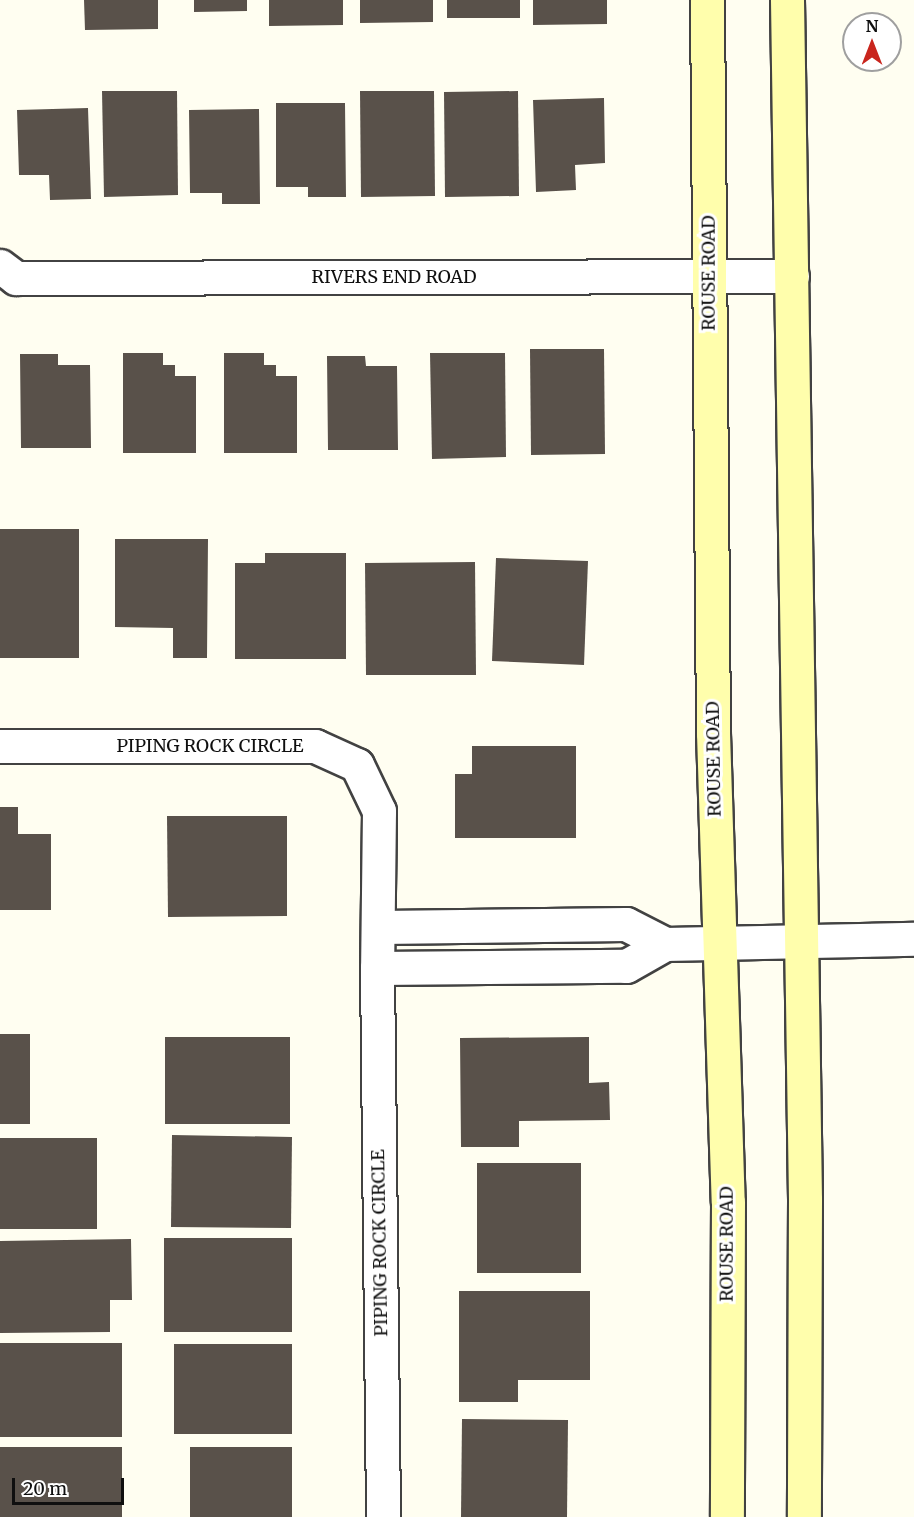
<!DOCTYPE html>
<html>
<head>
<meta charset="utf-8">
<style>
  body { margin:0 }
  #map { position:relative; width:914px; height:1517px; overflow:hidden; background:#fffef1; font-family:Merriweather,serif }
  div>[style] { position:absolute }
  .building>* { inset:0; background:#59514a }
  .roads { filter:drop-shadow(2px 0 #424242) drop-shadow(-2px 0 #424242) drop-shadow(0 2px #424242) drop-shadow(0 -2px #424242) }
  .street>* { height:33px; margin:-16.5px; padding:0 16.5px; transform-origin:16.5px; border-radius:16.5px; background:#fff }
  .secondary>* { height:33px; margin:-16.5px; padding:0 16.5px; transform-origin:16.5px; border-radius:16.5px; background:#fffeac }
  span { translate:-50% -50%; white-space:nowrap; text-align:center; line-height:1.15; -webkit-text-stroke:6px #fff; paint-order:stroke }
  .street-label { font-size:18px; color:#0f0f0f }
  .north { position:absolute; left:842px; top:12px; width:60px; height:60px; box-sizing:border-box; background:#fff; border:2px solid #9f9f9f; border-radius:50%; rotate:0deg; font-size:16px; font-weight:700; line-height:24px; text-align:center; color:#0f0f0f }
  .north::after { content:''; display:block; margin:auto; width:21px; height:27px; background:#c9251d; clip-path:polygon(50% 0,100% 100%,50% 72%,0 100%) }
  .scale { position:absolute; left:12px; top:1478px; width:112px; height:27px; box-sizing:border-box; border:3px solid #0f0f0f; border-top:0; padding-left:8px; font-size:18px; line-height:21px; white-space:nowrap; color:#0f0f0f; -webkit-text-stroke:4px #fff; paint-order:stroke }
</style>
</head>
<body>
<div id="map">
  <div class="building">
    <div style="clip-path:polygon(84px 0,158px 0,158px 29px,85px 30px)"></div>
    <div style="clip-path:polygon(194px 0,247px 0,247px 11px,194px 12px)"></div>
    <div style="clip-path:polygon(269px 0,343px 0,343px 25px,269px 26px)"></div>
    <div style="clip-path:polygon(360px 0,433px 0,433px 22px,360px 23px)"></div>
    <div style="clip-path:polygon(447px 0,520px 0,520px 18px,447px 18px)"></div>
    <div style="clip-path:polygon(533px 0,607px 0,607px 24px,533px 25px)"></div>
    <div style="clip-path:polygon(102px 91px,177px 91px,178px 195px,104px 197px)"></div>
    <div style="clip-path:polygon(360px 91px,434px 91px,435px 196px,361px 197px)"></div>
    <div style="clip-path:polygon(518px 91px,519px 196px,445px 197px,444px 92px)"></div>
    <div style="clip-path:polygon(604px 98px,605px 163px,575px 165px,576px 190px,536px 192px,533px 100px)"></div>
    <div style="clip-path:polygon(276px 103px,345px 103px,346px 197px,308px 197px,308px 187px,276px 187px)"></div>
    <div style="clip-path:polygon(88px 108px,91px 199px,50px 200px,49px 175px,19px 175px,17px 110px)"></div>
    <div style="clip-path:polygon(259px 109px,260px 204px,222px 204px,222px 193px,190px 193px,189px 110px)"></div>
    <div style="clip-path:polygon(530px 349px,604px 349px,605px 454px,531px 455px)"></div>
    <div style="clip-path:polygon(123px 353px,163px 353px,163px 365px,175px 365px,175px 376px,196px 376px,196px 453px,123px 453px)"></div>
    <div style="clip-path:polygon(224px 353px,264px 353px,264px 365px,276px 365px,276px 376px,297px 376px,297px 453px,224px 453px)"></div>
    <div style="clip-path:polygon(430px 353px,505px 353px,506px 457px,432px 459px)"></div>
    <div style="clip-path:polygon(20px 354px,58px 354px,58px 365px,90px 365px,91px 448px,21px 448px)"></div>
    <div style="clip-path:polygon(327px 356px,365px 356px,366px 366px,397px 366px,398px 450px,328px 450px)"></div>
    <div style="clip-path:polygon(0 529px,79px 529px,79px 658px,0 658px)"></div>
    <div style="clip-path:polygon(115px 539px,208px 539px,207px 658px,173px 658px,173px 628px,115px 627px)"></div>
    <div style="clip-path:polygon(265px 553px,346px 553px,346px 659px,235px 659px,235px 563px,265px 563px)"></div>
    <div style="clip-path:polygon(496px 558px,588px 561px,584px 665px,492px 661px)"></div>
    <div style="clip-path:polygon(475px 562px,476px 675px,366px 675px,365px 563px)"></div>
    <div style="clip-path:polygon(472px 746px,576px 746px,576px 838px,455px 838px,455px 774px,472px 774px)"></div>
    <div style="clip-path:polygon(0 807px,18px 807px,18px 834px,51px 834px,51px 910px,0 910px)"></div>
    <div style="clip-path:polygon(167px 816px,287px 816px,287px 916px,168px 917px)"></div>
    <div style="clip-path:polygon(0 1034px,30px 1034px,30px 1124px,0 1124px)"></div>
    <div style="clip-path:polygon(165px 1037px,290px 1037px,290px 1124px,165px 1124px)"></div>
    <div style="clip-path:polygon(589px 1037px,589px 1083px,609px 1082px,610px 1120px,519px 1121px,519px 1147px,461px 1147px,460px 1038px)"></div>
    <div style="clip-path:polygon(172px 1135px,292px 1137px,291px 1228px,171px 1227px)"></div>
    <div style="clip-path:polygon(0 1138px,97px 1138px,97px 1229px,0 1229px)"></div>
    <div style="clip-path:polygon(477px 1163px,581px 1163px,581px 1273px,477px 1273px)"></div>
    <div style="clip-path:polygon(164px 1238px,292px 1238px,292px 1332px,164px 1332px)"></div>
    <div style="clip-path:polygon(131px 1239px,132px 1300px,110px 1300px,110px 1332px,0 1333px,0 1241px)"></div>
    <div style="clip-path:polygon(459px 1291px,590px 1291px,590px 1380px,518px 1380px,518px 1402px,459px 1402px)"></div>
    <div style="clip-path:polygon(0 1343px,122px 1343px,122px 1437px,0 1437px)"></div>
    <div style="clip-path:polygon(174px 1344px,292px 1344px,292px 1434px,174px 1434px)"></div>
    <div style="clip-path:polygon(462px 1419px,568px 1420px,567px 1517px,461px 1517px)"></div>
    <div style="clip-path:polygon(0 1447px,122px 1447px,122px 1517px,0 1517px)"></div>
    <div style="clip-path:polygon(190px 1447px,292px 1447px,292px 1517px,190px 1517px)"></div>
  </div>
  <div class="roads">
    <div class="street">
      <div style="left:0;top:266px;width:20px;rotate:37deg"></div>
      <div style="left:16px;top:278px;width:776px;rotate:-0.15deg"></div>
      <div style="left:0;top:746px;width:315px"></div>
      <div style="left:315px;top:746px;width:46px;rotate:24.3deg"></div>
      <div style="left:357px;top:765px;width:51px;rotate:64.4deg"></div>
      <div style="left:379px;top:811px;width:157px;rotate:90.7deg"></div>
      <div style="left:377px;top:968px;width:549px;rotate:89.37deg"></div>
      <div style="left:380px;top:927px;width:246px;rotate:-0.7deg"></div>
      <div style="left:626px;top:924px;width:44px;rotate:27.1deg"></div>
      <div style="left:665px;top:944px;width:249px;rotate:-1.2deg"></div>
      <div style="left:377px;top:968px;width:249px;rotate:-0.5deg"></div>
      <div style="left:626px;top:966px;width:45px;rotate:-29.4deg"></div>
    </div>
    <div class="secondary">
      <div style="left:707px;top:0;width:733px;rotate:89.53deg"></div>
      <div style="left:713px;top:733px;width:469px;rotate:88.2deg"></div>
      <div style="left:728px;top:1202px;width:315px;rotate:90.2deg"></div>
      <div style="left:787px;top:0;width:1200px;rotate:89.14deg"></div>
      <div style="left:805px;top:1200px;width:317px;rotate:90.2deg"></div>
    </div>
  </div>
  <div class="street-label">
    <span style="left:709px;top:273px;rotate:-90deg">ROUSE ROAD</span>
    <span style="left:394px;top:277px">RIVERS END ROAD</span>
    <span style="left:210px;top:746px">PIPING ROCK CIRCLE</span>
    <span style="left:714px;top:759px;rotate:-91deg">ROUSE ROAD</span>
    <span style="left:380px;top:1243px;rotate:-91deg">PIPING ROCK CIRCLE</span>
    <span style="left:727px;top:1244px;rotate:-90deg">ROUSE ROAD</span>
  </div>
  <div class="north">N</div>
  <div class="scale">20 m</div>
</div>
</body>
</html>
